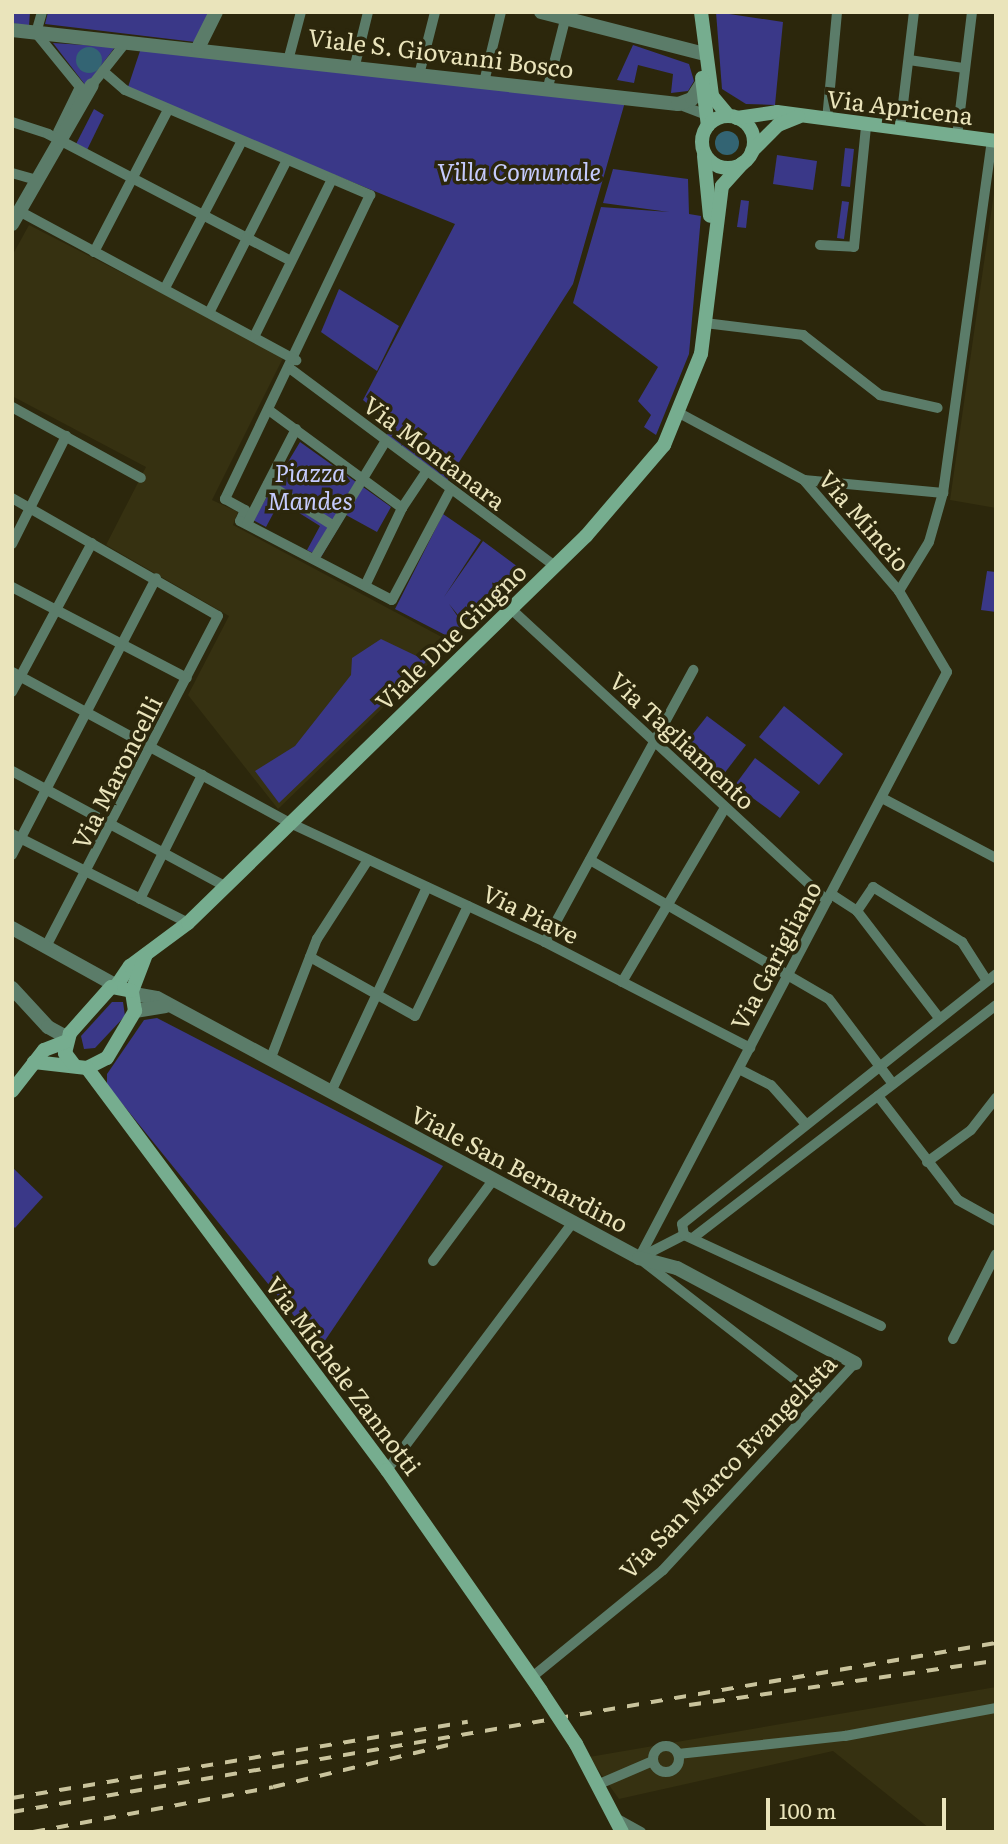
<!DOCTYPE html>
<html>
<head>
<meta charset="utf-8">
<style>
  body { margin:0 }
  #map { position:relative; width:1008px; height:1844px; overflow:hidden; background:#2c270c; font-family:Literata,serif }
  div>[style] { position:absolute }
  .built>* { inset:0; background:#363111 }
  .green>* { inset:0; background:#3a3888 }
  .water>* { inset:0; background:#336473 }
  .round { border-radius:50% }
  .minor>* { height:10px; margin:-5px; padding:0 5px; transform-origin:5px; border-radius:5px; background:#5b7c69 }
  .minor>.ring { margin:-5px; padding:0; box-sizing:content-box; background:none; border:10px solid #5b7c69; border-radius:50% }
  .tertiary>* { height:14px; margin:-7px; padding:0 7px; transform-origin:7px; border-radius:7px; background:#5b7c69 }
  .secondary>* { height:14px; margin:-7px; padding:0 7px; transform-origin:7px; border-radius:7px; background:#76ad8f }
  .secondary>.ring { margin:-7px; padding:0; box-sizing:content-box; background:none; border:14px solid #76ad8f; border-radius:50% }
  .rail>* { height:3.5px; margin-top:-1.75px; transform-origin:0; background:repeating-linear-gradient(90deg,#c9c39c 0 12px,transparent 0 24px) }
  .secondary-bridge>* { height:14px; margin:-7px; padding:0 7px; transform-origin:7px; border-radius:7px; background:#76ad8f }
  span { translate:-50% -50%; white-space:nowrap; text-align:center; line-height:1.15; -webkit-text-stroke:7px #2c270c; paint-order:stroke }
  .street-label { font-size:24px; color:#eae4bb }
  .park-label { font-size:24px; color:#c5cbfd; font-style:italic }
  .frame { position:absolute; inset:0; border:14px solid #eae4bb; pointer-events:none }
  .scale { position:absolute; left:766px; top:1798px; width:180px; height:32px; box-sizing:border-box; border:4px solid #eae4bb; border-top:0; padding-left:9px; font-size:21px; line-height:24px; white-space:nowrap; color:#eae4bb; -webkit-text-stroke:5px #2c270c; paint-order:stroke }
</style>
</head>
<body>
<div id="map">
  <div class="built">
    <div style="clip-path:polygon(996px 179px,996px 508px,950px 500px)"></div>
    <div style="clip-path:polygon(29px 225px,284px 356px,212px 500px,238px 512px,233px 525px,451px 642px,278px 809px,188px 695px,229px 616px,106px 545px,146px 467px,12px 396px,12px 256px)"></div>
    <div style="clip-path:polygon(996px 1687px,996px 1830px,986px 1832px,934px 1832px,833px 1751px,619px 1799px,589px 1757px)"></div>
  </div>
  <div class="green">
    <div style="clip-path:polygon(12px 12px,30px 12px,29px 26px,12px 23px)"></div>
    <div style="clip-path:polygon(48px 12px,209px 12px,195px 42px,45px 24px)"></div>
    <div style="clip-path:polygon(716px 12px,783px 22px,775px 105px,746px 104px,722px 89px)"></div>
    <div style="clip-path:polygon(53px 43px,115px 47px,86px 86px)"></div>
    <div style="clip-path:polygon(633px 45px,689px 64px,694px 81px,688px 91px,671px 93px,673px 74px,638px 65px,634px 83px,617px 80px)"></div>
    <div style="clip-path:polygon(141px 48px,625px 102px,573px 284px,445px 484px,384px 439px,393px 426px,363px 400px,455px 224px,127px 90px)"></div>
    <div style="clip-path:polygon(94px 109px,104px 115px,86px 152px,75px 146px)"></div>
    <div style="clip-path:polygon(845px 148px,854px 149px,850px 187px,841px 186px)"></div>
    <div style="clip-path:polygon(777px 155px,817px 161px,813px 190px,773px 184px)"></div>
    <div style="clip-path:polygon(613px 169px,688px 179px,689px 214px,701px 216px,689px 354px,656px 435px,644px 427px,651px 415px,638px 401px,658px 367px,573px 303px,601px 207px,669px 212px,603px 203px)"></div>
    <div style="clip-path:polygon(741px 200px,749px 201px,746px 228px,737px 227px)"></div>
    <div style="clip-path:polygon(842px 201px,849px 202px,844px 239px,837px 238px)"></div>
    <div style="clip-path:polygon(339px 289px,399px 326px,377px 371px,321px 332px)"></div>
    <div style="clip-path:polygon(300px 442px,391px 507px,377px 532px,346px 515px,321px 557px,307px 550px,320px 526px,280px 501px,266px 527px,253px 520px)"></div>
    <div style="clip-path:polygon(443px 514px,481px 540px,444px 597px,483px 541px,522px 570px,467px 626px,449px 604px,465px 627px,453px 639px,395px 609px)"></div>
    <div style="clip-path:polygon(987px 571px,996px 572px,996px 612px,981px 610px)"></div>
    <div style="clip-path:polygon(381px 639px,427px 661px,279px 803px,255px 771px,295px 746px,351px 675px,352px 658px)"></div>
    <div style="clip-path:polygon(784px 706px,843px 754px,819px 785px,759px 737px)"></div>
    <div style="clip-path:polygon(707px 716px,746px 745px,720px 779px,681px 749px)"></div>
    <div style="clip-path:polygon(755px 758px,800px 792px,780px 818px,735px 785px)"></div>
    <div style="clip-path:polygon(112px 1002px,123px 1002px,125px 1016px,95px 1048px,84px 1049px,81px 1036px)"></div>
    <div style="clip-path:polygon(157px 1018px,443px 1166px,320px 1348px,107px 1085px,107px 1074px,144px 1020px)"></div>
    <div style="clip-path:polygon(12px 1167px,43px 1197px,15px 1228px,12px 1225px)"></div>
  </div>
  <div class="water">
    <div class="round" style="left:76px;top:47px;width:26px;height:26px"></div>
    <div class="round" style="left:715px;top:131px;width:24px;height:24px"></div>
  </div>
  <div class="minor">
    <div style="left:42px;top:12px;width:22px;rotate:106deg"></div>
    <div style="left:36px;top:33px;width:70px;rotate:50.8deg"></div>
    <div style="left:80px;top:87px;width:50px;rotate:116.1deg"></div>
    <div style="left:289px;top:57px;width:47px;rotate:-75.1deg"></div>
    <div style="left:909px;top:60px;width:56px;rotate:8.3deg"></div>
    <div style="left:355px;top:65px;width:55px;rotate:-76.2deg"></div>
    <div style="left:103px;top:71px;width:29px;rotate:41deg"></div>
    <div style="left:125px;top:90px;width:267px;rotate:23.2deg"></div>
    <div style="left:370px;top:195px;width:337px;rotate:115.5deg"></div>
    <div style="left:225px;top:499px;width:23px;rotate:29deg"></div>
    <div style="left:245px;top:510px;width:12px;rotate:114deg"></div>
    <div style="left:240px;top:521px;width:171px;rotate:27.5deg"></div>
    <div style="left:392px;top:600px;width:123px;rotate:-62deg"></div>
    <div style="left:420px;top:71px;width:61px;rotate:-75.7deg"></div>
    <div style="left:485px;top:78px;width:68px;rotate:-76.4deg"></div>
    <div style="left:92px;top:85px;width:55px;rotate:-51.7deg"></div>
    <div style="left:548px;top:87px;width:77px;rotate:-75.8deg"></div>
    <div style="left:678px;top:104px;width:42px;rotate:21deg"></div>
    <div style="left:827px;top:120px;width:108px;rotate:-84.7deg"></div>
    <div style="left:12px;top:122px;width:38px;rotate:18deg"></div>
    <div style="left:48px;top:134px;width:274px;rotate:27.6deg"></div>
    <div style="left:900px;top:129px;width:118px;rotate:-83.2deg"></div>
    <div style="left:957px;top:136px;width:125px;rotate:-83.1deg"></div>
    <div style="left:12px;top:173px;width:25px;rotate:16deg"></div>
    <div style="left:19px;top:211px;width:315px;rotate:28.3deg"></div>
    <div style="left:820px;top:245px;width:34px;rotate:3deg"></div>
    <div style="left:854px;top:247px;width:122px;rotate:-84.3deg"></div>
    <div style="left:94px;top:252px;width:160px;rotate:-62.5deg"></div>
    <div style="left:165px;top:288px;width:166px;rotate:-62.4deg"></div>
    <div style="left:210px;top:311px;width:169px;rotate:-63deg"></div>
    <div style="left:705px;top:323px;width:99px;rotate:7deg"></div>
    <div style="left:803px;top:335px;width:98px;rotate:37.9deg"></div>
    <div style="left:880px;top:395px;width:59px;rotate:12.6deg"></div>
    <div style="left:255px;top:335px;width:174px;rotate:-63.7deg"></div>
    <div style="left:292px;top:370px;width:327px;rotate:36.7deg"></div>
    <div style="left:12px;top:407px;width:147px;rotate:28.8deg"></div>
    <div style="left:270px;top:411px;width:164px;rotate:36.3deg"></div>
    <div style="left:402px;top:508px;width:86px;rotate:115.4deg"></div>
    <div style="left:804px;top:480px;width:140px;rotate:5.3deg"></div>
    <div style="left:268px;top:484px;width:78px;rotate:32.5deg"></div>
    <div style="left:12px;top:498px;width:237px;rotate:29.8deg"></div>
    <div style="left:218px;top:616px;width:371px;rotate:117.5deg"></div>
    <div style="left:402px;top:508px;width:43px;rotate:-56.3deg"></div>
    <div style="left:247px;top:524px;width:107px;rotate:-62.7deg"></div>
    <div style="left:12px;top:544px;width:121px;rotate:-63.4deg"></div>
    <div style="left:314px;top:559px;width:137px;rotate:-58.7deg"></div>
    <div style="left:12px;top:587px;width:197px;rotate:27.5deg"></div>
    <div style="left:899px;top:591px;width:57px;rotate:-58.5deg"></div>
    <div style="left:929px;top:542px;width:51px;rotate:-74.1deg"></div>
    <div style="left:943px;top:493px;width:356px;rotate:-82.1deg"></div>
    <div style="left:511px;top:609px;width:430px;rotate:42.7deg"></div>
    <div style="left:12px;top:672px;width:316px;rotate:28.5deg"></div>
    <div style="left:290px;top:823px;width:281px;rotate:25deg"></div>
    <div style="left:545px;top:942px;width:231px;rotate:27.3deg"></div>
    <div style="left:12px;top:692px;width:169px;rotate:-61.8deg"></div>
    <div style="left:12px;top:771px;width:242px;rotate:28.4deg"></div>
    <div style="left:882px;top:798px;width:129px;rotate:27.8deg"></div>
    <div style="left:12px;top:834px;width:197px;rotate:26.8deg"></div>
    <div style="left:12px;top:855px;width:312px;rotate:-62.5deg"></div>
    <div style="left:590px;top:860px;width:276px;rotate:30.2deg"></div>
    <div style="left:829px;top:999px;width:106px;rotate:53deg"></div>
    <div style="left:831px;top:894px;width:31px;rotate:33deg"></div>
    <div style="left:857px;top:911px;width:135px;rotate:52.5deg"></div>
    <div style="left:140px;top:899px;width:139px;rotate:-63.4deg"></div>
    <div style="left:857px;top:911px;width:29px;rotate:-56deg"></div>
    <div style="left:873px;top:887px;width:105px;rotate:31.7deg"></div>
    <div style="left:962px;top:942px;width:46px;rotate:57.3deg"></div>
    <div style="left:545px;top:942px;width:310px;rotate:-61.4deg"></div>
    <div style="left:310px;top:957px;width:120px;rotate:29.3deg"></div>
    <div style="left:415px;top:1016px;width:122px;rotate:-64.3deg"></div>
    <div style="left:622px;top:982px;width:202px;rotate:-59.4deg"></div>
    <div style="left:270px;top:1060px;width:130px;rotate:-68.8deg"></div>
    <div style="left:317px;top:939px;width:94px;rotate:-57.2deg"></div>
    <div style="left:739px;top:1069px;width:36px;rotate:27deg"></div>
    <div style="left:771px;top:1085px;width:50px;rotate:48.3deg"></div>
    <div style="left:331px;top:1092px;width:226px;rotate:-64.9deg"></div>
    <div style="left:878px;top:1096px;width:131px;rotate:52.4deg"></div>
    <div style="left:958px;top:1200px;width:43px;rotate:28.9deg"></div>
    <div style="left:927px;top:1162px;width:54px;rotate:-36deg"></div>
    <div style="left:971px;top:1130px;width:41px;rotate:-52deg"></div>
    <div style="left:694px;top:1237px;width:381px;rotate:-37.5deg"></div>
    <div style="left:639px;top:1258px;width:662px;rotate:-62.27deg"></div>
    <div style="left:947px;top:672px;width:94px;rotate:-120.7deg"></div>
    <div style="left:899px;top:591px;width:146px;rotate:-130.6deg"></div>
    <div style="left:804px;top:480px;width:144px;rotate:-151.8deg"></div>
    <div style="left:639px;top:1258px;width:51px;rotate:-27.1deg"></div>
    <div style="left:433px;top:1261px;width:102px;rotate:-53.4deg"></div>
    <div style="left:644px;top:1262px;width:224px;rotate:37.9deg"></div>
    <div style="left:881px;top:1326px;width:217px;rotate:-155.2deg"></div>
    <div style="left:684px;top:1235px;width:11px;rotate:-100deg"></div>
    <div style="left:682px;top:1224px;width:401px;rotate:-38.5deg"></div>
    <div style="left:953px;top:1339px;width:95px;rotate:-63.2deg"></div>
    <div style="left:387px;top:1470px;width:311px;rotate:-53.1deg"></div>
    <div style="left:532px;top:1677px;width:169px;rotate:-39.2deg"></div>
    <div style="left:663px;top:1570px;width:282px;rotate:-47.2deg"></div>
    <div class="ring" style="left:653px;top:1746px;width:16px;height:16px"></div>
    <div style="left:678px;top:1754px;width:168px;rotate:-6.2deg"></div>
    <div style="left:845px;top:1736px;width:154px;rotate:-10.5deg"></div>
    <div style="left:597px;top:1785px;width:61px;rotate:-23.2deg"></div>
    <div style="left:614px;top:1817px;width:31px;rotate:29deg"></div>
  </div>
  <div class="tertiary">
    <div style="left:541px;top:12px;width:165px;rotate:14.4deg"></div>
    <div style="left:12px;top:30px;width:670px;rotate:6.34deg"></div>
    <div style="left:678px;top:104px;width:15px;rotate:-20deg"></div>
    <div style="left:692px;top:99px;width:19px;rotate:-58deg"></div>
    <div style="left:198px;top:48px;width:40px;rotate:-63.4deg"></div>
    <div style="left:12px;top:224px;width:160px;rotate:-60.1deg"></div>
    <div style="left:12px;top:928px;width:118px;rotate:29deg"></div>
    <div style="left:12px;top:988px;width:53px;rotate:47.3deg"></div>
    <div style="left:48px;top:1027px;width:23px;rotate:29deg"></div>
    <div style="left:134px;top:994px;width:23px;rotate:10deg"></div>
    <div style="left:157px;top:998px;width:548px;rotate:28.34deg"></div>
    <div style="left:639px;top:1258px;width:39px;rotate:15deg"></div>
    <div style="left:677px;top:1268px;width:202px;rotate:28.1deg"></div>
    <div style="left:135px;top:1011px;width:31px;rotate:-9deg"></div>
  </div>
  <div class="secondary">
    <div style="left:701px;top:12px;width:85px;rotate:82.5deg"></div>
    <div style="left:712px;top:96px;width:26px;rotate:50deg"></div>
    <div style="left:702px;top:78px;width:48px;rotate:82.9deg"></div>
    <div class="ring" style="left:702px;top:116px;width:38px;height:38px"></div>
    <div style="left:737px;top:118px;width:40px;rotate:-8.5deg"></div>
    <div style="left:777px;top:112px;width:221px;rotate:7.5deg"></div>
    <div style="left:752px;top:151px;width:37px;rotate:-45deg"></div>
    <div style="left:778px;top:125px;width:22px;rotate:-22deg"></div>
    <div style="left:704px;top:156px;width:60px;rotate:84.3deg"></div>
    <div style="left:117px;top:985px;width:23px;rotate:-56deg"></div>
    <div style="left:130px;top:966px;width:72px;rotate:-36.6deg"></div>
    <div style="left:188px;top:923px;width:555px;rotate:-44.2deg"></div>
    <div style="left:586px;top:536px;width:120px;rotate:-49.4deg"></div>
    <div style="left:664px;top:445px;width:98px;rotate:-67.9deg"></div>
    <div style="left:701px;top:354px;width:169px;rotate:-82.9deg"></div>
    <div style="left:722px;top:186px;width:31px;rotate:-48deg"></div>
    <div style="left:132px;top:991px;width:39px;rotate:-69deg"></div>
    <div style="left:34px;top:1062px;width:53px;rotate:6.5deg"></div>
    <div style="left:87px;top:1068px;width:22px;rotate:-27deg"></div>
    <div style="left:107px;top:1058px;width:55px;rotate:-59.2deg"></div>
    <div style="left:135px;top:1011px;width:20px;rotate:-99deg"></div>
    <div style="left:132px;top:991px;width:21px;rotate:-169deg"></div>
    <div style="left:111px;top:987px;width:62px;rotate:131.7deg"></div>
    <div style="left:70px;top:1033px;width:21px;rotate:104deg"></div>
    <div style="left:65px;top:1053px;width:15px;rotate:53deg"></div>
    <div style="left:87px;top:1068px;width:502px;rotate:53.27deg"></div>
    <div style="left:387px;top:1470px;width:269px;rotate:55.1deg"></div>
    <div style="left:12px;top:1091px;width:52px;rotate:-52deg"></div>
    <div style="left:44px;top:1050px;width:22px;rotate:-21deg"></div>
    <div style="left:576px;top:1744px;width:99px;rotate:62.4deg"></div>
  </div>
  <div class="rail">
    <div style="left:689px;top:1705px;width:310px;rotate:-8.2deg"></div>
    <div style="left:12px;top:1798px;width:462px;rotate:-9.5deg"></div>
    <div style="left:12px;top:1812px;width:998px;rotate:-9.75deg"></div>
    <div style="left:33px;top:1832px;width:244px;rotate:-10.6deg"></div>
    <div style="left:273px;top:1787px;width:180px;rotate:-13.5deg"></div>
  </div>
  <div class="secondary-bridge">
    <div style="left:541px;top:1691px;width:64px;rotate:56.6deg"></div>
  </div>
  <div class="street-label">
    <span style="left:441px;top:52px;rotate:7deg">Viale S. Giovanni Bosco</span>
    <span style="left:900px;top:106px;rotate:7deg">Via Apricena</span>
    <span style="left:435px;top:452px;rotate:37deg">Via Montanara</span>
    <span style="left:865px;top:520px;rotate:49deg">Via Mincio</span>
    <span style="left:450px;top:636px;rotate:-44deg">Viale Due Giugno</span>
    <span style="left:683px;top:740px;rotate:43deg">Via Tagliamento</span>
    <span style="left:116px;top:772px;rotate:-63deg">Via Maroncelli</span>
    <span style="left:531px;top:913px;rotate:26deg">Via Piave</span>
    <span style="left:775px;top:955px;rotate:-62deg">Via Garigliano</span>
    <span style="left:520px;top:1168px;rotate:28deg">Viale San Bernardino</span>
    <span style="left:344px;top:1375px;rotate:53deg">Via Michele Zannotti</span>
    <span style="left:727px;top:1466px;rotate:-46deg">Via San Marco Evangelista</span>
  </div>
  <div class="park-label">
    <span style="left:519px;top:171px">Villa Comunale</span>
    <span style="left:310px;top:486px">Piazza<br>Mandes</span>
  </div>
  <div class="frame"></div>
  <div class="scale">100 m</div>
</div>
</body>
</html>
